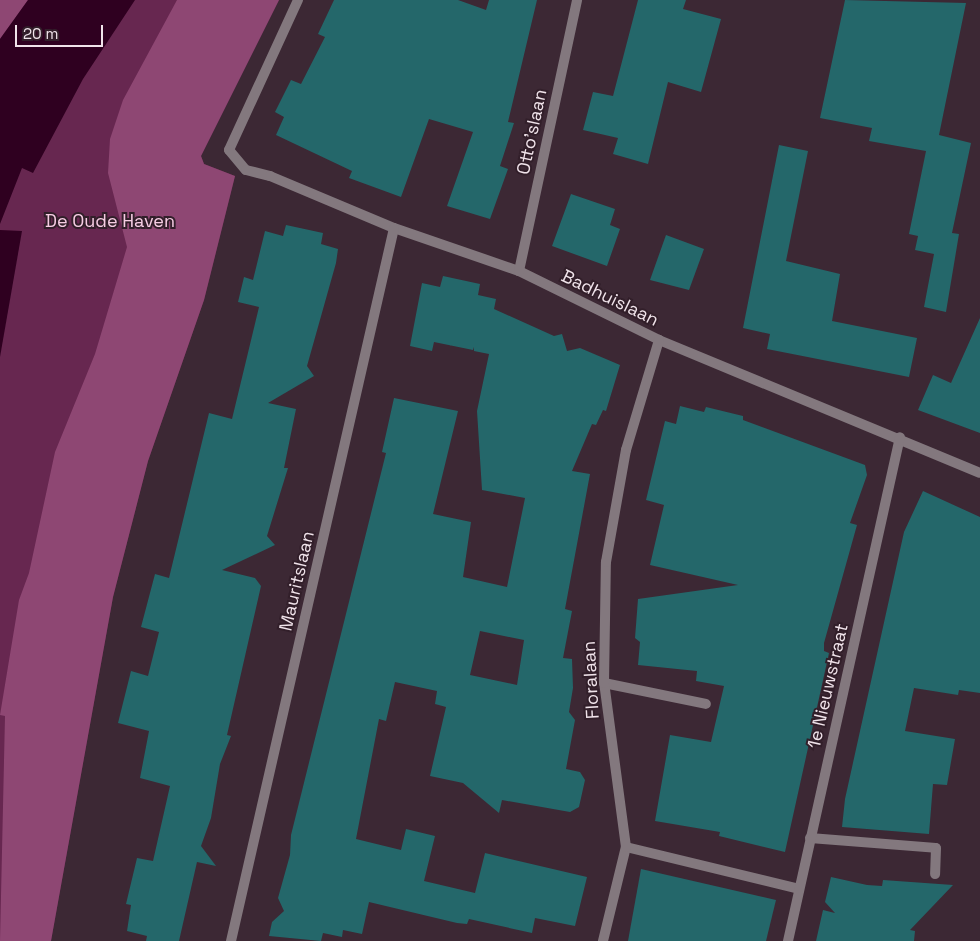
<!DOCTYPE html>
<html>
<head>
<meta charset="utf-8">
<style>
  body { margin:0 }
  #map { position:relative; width:980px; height:941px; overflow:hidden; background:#3c2834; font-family:"Space Grotesk",sans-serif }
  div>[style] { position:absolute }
  .green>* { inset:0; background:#672750 }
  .forest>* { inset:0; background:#8e4773 }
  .water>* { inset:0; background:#2f0020 }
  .building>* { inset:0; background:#24676a }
  .street>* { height:10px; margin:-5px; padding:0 5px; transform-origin:5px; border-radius:5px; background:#83787e }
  span { translate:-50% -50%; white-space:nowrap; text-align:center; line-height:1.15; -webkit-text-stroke:4px #321f2a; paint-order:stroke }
  .street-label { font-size:18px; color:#f0e3ea }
  .park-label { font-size:18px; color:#f7cde4 }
  .scale { position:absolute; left:15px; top:25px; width:88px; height:22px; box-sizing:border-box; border:2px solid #f0e3ea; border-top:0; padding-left:6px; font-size:15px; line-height:18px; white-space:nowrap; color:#f0e3ea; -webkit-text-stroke:4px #321f2a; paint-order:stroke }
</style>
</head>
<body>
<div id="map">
  <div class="green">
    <div style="clip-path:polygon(0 0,279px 0,201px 156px,204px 164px,235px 176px,204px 300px,148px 461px,113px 597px,51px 941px,0 941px)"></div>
  </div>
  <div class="forest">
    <div style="clip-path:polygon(0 0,28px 0,0 39px)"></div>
    <div style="clip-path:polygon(177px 0,279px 0,201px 156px,204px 164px,235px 176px,204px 300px,148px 461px,113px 597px,51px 941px,0 941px,5px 716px,0 715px,19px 600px,29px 573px,55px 452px,95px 354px,127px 247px,108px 173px,110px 139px,123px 100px)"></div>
  </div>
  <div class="water">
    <div style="clip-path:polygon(28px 0,135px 0,83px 79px,33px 173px,22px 168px,0 224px,0 39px)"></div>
    <div style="clip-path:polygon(0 230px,22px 231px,0 357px)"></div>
  </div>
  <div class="building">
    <div style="clip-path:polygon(334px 0,458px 0,486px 10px,489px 0,537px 0,508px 122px,514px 123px,500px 166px,508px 169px,490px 219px,447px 206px,473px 132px,429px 119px,401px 197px,349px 178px,352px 171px,276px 135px,284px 117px,275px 112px,291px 80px,301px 84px,325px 37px,318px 34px)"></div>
    <div style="clip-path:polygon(638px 0,686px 0,683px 9px,721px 19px,701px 92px,668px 82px,648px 164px,613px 154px,618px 138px,583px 130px,593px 92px,613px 96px)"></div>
    <div style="clip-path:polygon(845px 0,966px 3px,939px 135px,971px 143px,952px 233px,959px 234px,946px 312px,924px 307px,934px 254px,915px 250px,918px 236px,909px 234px,926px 151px,869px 141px,872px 128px,820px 118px)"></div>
    <div style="clip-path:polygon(779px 145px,808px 151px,786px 261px,840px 274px,832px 321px,917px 338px,909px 377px,767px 349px,770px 334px,743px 328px)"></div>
    <div style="clip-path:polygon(571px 194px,615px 209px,610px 225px,620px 229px,607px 266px,552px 246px)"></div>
    <div style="clip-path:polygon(286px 225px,323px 233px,321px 244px,338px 249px,336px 263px,307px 366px,314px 376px,268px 403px,296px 409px,284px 468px,288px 468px,267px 536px,275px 545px,222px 570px,255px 578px,261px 586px,227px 735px,231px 736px,220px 764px,211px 818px,201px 846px,216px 866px,197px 862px,179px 941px,146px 941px,147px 936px,127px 931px,131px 905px,126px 904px,137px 858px,153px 861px,170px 786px,140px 778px,149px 731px,118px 723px,131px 671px,148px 676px,159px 632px,141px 627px,155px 574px,169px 578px,209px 413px,232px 419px,259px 307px,238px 302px,244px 277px,253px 280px,265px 231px,283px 236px)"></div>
    <div style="clip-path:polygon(666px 235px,704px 249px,689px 290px,650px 280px)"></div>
    <div style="clip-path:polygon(evenodd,443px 276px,480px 284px,478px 295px,496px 299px,494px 309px,554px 336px,562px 334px,567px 351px,580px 348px,620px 365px,606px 411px,603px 410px,596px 425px,592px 424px,572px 471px,590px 474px,565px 609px,572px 611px,563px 658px,572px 659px,573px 688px,569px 712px,575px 720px,566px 769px,580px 772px,585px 780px,579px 807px,570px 812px,502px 800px,499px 813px,463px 783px,430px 776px,446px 707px,435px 704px,437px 691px,395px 682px,386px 721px,379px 719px,356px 839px,401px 850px,406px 829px,435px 836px,424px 881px,475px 893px,485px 853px,587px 877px,575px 926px,535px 918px,532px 933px,469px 919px,467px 924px,457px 923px,369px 902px,362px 934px,343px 930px,342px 937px,323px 933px,321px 941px,269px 936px,272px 922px,284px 911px,278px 898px,290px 855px,291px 835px,386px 453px,382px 452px,394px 398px,458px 411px,433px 514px,471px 522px,463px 577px,507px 587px,525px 498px,482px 490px,477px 411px,489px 354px,474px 351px,474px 347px,473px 350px,434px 342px,432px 351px,410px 346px,422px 283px,440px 287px,443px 276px,480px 631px,524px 640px,517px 685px,470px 675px,480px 631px)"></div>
    <div style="clip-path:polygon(980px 318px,980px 433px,918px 410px,933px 375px,951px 383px)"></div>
    <div style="clip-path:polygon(680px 406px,704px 412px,706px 407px,743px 416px,743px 420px,865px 465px,867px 475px,850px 523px,857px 525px,824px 643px,824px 651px,829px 653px,785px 852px,719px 836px,720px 832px,655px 821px,670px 735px,711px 742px,724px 686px,696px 681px,697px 671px,638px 665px,640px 642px,635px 638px,638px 599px,738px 585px,650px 565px,664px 505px,646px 500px,665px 421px,676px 424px)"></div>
    <div style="clip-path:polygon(923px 491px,980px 517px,980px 693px,959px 690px,958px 695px,914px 688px,905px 731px,955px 739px,947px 785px,933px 784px,929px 834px,842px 827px,845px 799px,904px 532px)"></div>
    <div style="clip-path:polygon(641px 869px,776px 900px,766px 941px,628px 941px)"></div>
    <div style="clip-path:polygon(831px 877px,867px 885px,882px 886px,883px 880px,953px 885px,910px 930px,915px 931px,914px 941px,816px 941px,823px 910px,835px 913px,825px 902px)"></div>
  </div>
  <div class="street">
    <div style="left:298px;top:0;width:165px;rotate:114.7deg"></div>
    <div style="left:229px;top:150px;width:26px;rotate:50deg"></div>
    <div style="left:246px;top:170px;width:25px;rotate:14deg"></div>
    <div style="left:270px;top:176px;width:134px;rotate:22.8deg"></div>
    <div style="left:394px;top:228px;width:132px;rotate:19deg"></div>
    <div style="left:519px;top:271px;width:156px;rotate:26.2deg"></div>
    <div style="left:659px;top:340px;width:347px;rotate:22.5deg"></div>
    <div style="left:519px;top:271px;width:277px;rotate:-77.9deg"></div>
    <div style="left:604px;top:683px;width:104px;rotate:11.6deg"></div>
    <div style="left:810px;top:838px;width:126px;rotate:4.5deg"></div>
    <div style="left:936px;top:848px;width:26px;rotate:92deg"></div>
    <div style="left:626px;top:847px;width:178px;rotate:13.6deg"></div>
    <div style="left:231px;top:941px;width:731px;rotate:-77.12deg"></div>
    <div style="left:603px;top:941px;width:97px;rotate:-76.3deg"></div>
    <div style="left:626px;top:847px;width:165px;rotate:-97.6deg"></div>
    <div style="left:604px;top:683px;width:121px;rotate:-89.1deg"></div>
    <div style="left:606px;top:562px;width:114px;rotate:-79.9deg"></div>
    <div style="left:626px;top:450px;width:115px;rotate:-73.3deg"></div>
    <div style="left:788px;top:941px;width:516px;rotate:-77.47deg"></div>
  </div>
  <div class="street-label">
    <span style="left:532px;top:132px;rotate:-78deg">Otto'slaan</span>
    <span style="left:610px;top:298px;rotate:26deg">Badhuislaan</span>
    <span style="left:297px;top:581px;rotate:-77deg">Mauritslaan</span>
    <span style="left:591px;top:680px;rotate:-93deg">Floralaan</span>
    <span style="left:828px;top:686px;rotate:-77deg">1e Nieuwstraat</span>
  </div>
  <div class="park-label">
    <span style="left:110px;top:221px">De Oude Haven</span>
  </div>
  <div class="scale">20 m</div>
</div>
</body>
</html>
